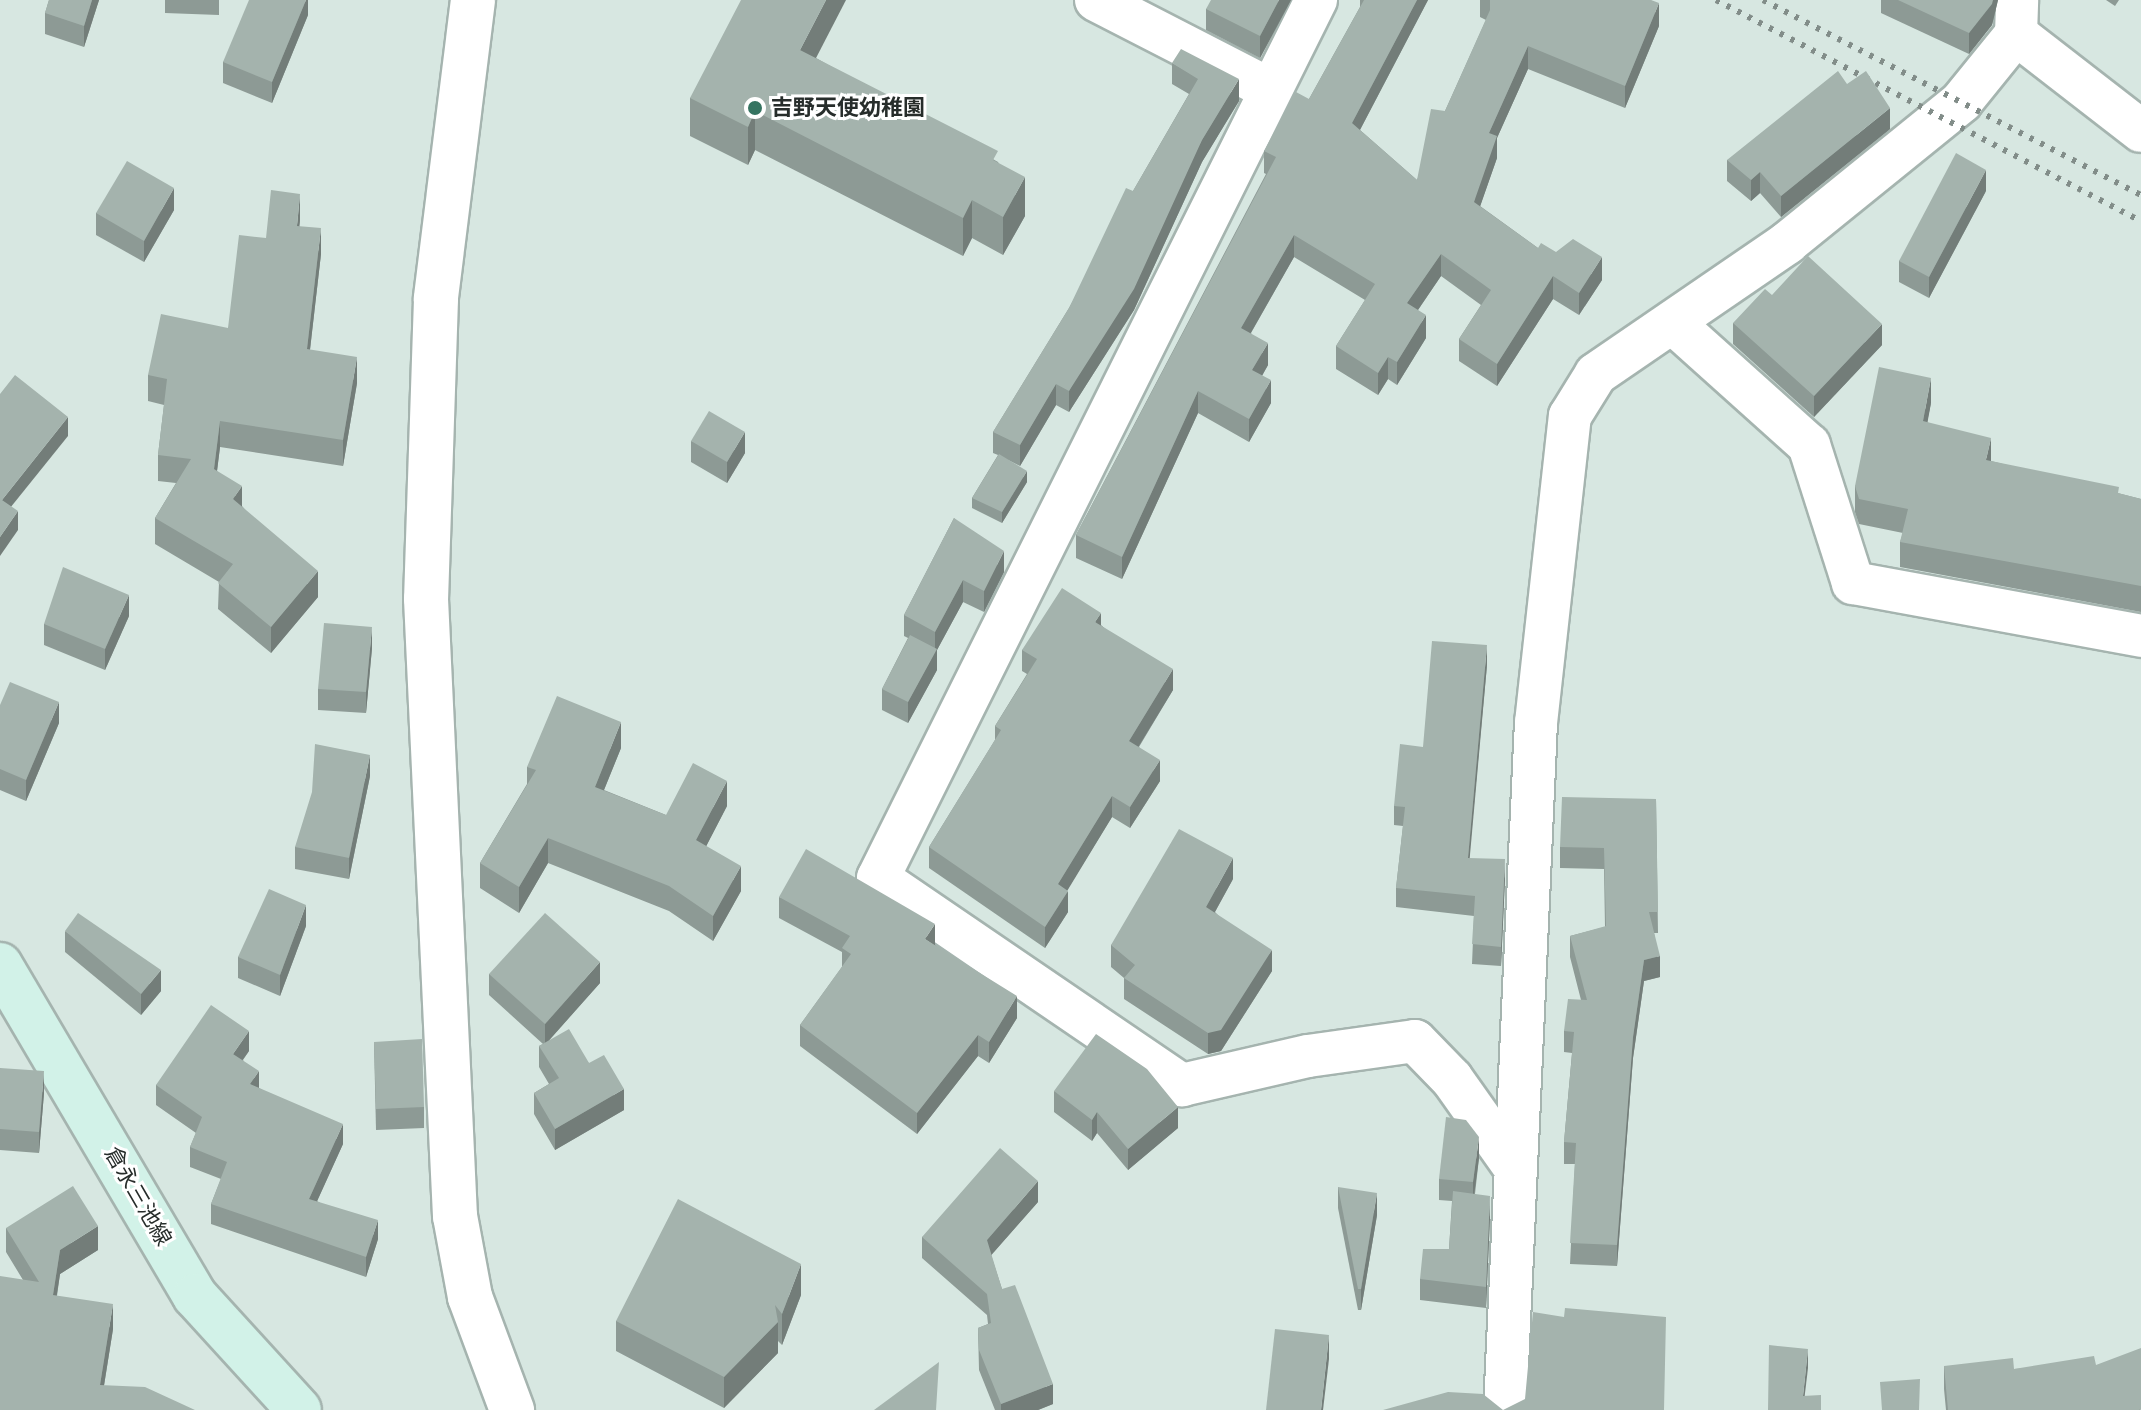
<!DOCTYPE html>
<html>
<head>
<meta charset="utf-8">
<style>
  body { margin:0 }
  #map { position:relative; width:2141px; height:1410px; overflow:hidden; background:#d7e7e1; font-family:Arial,"Noto Sans JP",sans-serif }
  div>[style] { position:absolute }
  .roads { filter:drop-shadow(2px 0 #a5b4af) drop-shadow(-2px 0 #a5b4af) drop-shadow(0 2px #a5b4af) drop-shadow(0 -2px #a5b4af) }
  .minor>* { height:42px; margin:-21px; padding:0 21px; transform-origin:21px; border-radius:21px; background:#fff }
  .tertiary>* { height:44px; margin:-22px; padding:0 22px; transform-origin:22px; border-radius:22px; background:#fff }
  .secondary>* { height:44px; margin:-22px; padding:0 22px; transform-origin:22px; border-radius:22px; background:#d2f2e8 }
  .rail>* { height:6px; margin-top:-3px; transform-origin:0; background:repeating-linear-gradient(90deg,#828d89 0 4px,transparent 0 12px) }
  .wall>* { inset:0; background:#8d9a95 }
  .shaded-wall>* { inset:0; background:#737d79 }
  .building>* { inset:0; background:#a4b3ad }
  .dots>* { width:22px; height:22px; translate:-50% -50%; box-sizing:border-box; border:4px solid #fff; border-radius:50% }
  span { translate:-50% -50%; white-space:nowrap; text-align:center; line-height:1.15; -webkit-text-stroke:6px #fff; paint-order:stroke }
  .poi-label { font-size:22px; color:#272d2b; font-weight:700 }
  .left { translate:0 -50%; text-align:left }
  .street-label { font-size:22px; color:#272d2b }
</style>
</head>
<body>
<div id="map">
  <div class="roads">
    <div class="minor">
      <div style="left:1096px;top:0;width:195px;rotate:27.2deg"></div>
      <div style="left:1316px;top:0;width:981px;rotate:116.51deg"></div>
      <div style="left:878px;top:878px;width:368px;rotate:34.3deg"></div>
      <div style="left:1182px;top:1085px;width:129px;rotate:-13deg"></div>
      <div style="left:1308px;top:1056px;width:108px;rotate:-8deg"></div>
      <div style="left:1415px;top:1041px;width:53px;rotate:45.8deg"></div>
      <div style="left:1452px;top:1079px;width:109px;rotate:54.7deg"></div>
      <div style="left:2016px;top:34px;width:158px;rotate:37.8deg"></div>
      <div style="left:1674px;top:324px;width:181px;rotate:41.9deg"></div>
      <div style="left:1809px;top:445px;width:145px;rotate:72.3deg"></div>
      <div style="left:1853px;top:583px;width:293px;rotate:10.4deg"></div>
      <div style="left:1505px;top:1410px;width:688px;rotate:-87.42deg"></div>
      <div style="left:1536px;top:723px;width:309px;rotate:-83.7deg"></div>
      <div style="left:1570px;top:416px;width:49px;rotate:-58.2deg"></div>
      <div style="left:1596px;top:374px;width:232px;rotate:-34.4deg"></div>
      <div style="left:1787px;top:243px;width:224px;rotate:-39deg"></div>
      <div style="left:1961px;top:102px;width:87px;rotate:-51deg"></div>
      <div style="left:2016px;top:34px;width:34px;rotate:-88deg"></div>
    </div>
    <div class="tertiary">
      <div style="left:473px;top:0;width:301px;rotate:97.1deg"></div>
      <div style="left:436px;top:299px;width:300px;rotate:91.9deg"></div>
      <div style="left:426px;top:599px;width:618px;rotate:87.31deg"></div>
      <div style="left:455px;top:1216px;width:82px;rotate:79.5deg"></div>
      <div style="left:470px;top:1297px;width:121px;rotate:69.6deg"></div>
    </div>
    <div class="secondary">
      <div style="left:0;top:965px;width:384px;rotate:59.5deg"></div>
      <div style="left:195px;top:1296px;width:154px;rotate:47.6deg"></div>
    </div>
  </div>
  <div class="rail">
    <div style="left:1716px;top:0;width:479px;rotate:27.5deg"></div>
    <div style="left:1763px;top:0;width:425px;rotate:27.3deg"></div>
  </div>
  <div class="wall">
    <div style="clip-path:polygon(49px 0,99px 0,84px 47px,45px 34px,45px 13px)"></div>
    <div style="clip-path:polygon(165px 0,219px 0,219px 15px,165px 13px)"></div>
    <div style="clip-path:polygon(308px 0,308px 15px,272px 103px,223px 83px,223px 62px)"></div>
    <div style="clip-path:polygon(1291px 0,1260px 58px,1206px 30px,1206px 9px)"></div>
    <div style="clip-path:polygon(1360px 0,1428px 0,1360px 130px,1417px 180px,1445px 111px,1486px 20px,1480px 17px,1480px 0,1651px 0,1659px 26px,1625px 108px,1528px 69px,1497px 138px,1497px 158px,1480px 206px,1538px 248px,1602px 280px,1579px 315px,1553px 299px,1497px 386px,1459px 361px,1459px 339px,1481px 305px,1441px 276px,1418px 310px,1426px 338px,1397px 385px,1388px 379px,1378px 395px,1336px 369px,1336px 346px,1365px 300px,1294px 257px,1251px 333px,1268px 365px,1262px 376px,1271px 403px,1249px 442px,1198px 413px,1122px 579px,1076px 558px,1076px 535px,1266px 174px,1264px 173px,1264px 151px,1309px 99px,1360px 7px)"></div>
    <div style="clip-path:polygon(1881px 0,1998px 0,1992px 25px,1969px 54px,1881px 13px)"></div>
    <div style="clip-path:polygon(2106px 0,2119px 0,2115px 6px)"></div>
    <div style="clip-path:polygon(816px 58px,998px 162px,1025px 216px,1003px 255px,972px 238px,963px 256px,755px 150px,748px 165px,690px 136px,690px 98px)"></div>
    <div style="clip-path:polygon(1172px 63px,1239px 101px,1202px 162px,1134px 310px,1069px 412px,1056px 405px,1020px 466px,1008px 460px,1027px 482px,1002px 523px,972px 508px,972px 498px,998px 455px,993px 453px,993px 432px,1069px 308px,1133px 191px,1189px 94px,1172px 84px)"></div>
    <div style="clip-path:polygon(1890px 129px,1781px 217px,1760px 193px,1751px 201px,1727px 181px,1727px 160px)"></div>
    <div style="clip-path:polygon(1986px 191px,1929px 298px,1899px 282px,1899px 261px)"></div>
    <div style="clip-path:polygon(174px 210px,144px 262px,96px 235px,96px 213px)"></div>
    <div style="clip-path:polygon(300px 220px,299px 226px,321px 254px,310px 350px,357px 383px,343px 466px,220px 447px,217px 471px,242px 506px,318px 597px,271px 653px,218px 609px,219px 582px,155px 544px,155px 518px,176px 483px,158px 481px,158px 455px,164px 405px,148px 401px,148px 375px,228px 328px)"></div>
    <div style="clip-path:polygon(1733px 323px,1882px 345px,1814px 417px,1733px 344px)"></div>
    <div style="clip-path:polygon(1931px 403px,1927px 422px,1991px 461px,2141px 499px,2141px 612px,1900px 567px,1900px 542px,1903px 533px,1859px 524px,1855px 512px,1855px 486px)"></div>
    <div style="clip-path:polygon(691px 441px,745px 453px,727px 483px,691px 462px)"></div>
    <div style="clip-path:polygon(954px 518px,1004px 572px,984px 612px,963px 602px,937px 650px,937px 670px,908px 723px,882px 710px,882px 689px,908px 638px,904px 636px,904px 615px)"></div>
    <div style="clip-path:polygon(129px 616px,105px 670px,44px 645px,44px 624px)"></div>
    <div style="clip-path:polygon(1101px 625px,1173px 690px,1139px 747px,1160px 781px,1130px 828px,1112px 817px,1067px 890px,1068px 912px,1045px 948px,929px 868px,929px 847px,995px 740px,995px 726px,1027px 674px,1022px 671px,1022px 650px)"></div>
    <div style="clip-path:polygon(372px 648px,366px 713px,318px 710px,318px 689px)"></div>
    <div style="clip-path:polygon(1487px 665px,1469px 858px,1505px 878px,1501px 966px,1472px 964px,1474px 916px,1396px 907px,1396px 888px,1403px 826px,1394px 825px,1394px 806px,1423px 747px)"></div>
    <div style="clip-path:polygon(0 705px,59px 723px,26px 801px,0 790px)"></div>
    <div style="clip-path:polygon(621px 748px,604px 790px,666px 815px,727px 806px,706px 846px,741px 891px,713px 941px,669px 911px,548px 863px,519px 913px,480px 888px,480px 863px,527px 784px,527px 767px)"></div>
    <div style="clip-path:polygon(370px 776px,349px 879px,295px 869px,295px 847px)"></div>
    <div style="clip-path:polygon(1656px 799px,1658px 933px,1654px 933px,1660px 977px,1644px 981px,1633px 1058px,1617px 1266px,1570px 1264px,1575px 1164px,1564px 1164px,1564px 1142px,1572px 1053px,1564px 1052px,1564px 1031px,1581px 1000px,1570px 957px,1570px 936px,1605px 927px,1604px 869px,1560px 868px,1560px 847px)"></div>
    <div style="clip-path:polygon(1233px 879px,1215px 912px,1272px 971px,1221px 1051px,1208px 1054px,1124px 999px,1124px 978px,1111px 967px,1111px 945px)"></div>
    <div style="clip-path:polygon(779px 897px,935px 945px,1017px 1018px,989px 1063px,978px 1056px,917px 1134px,800px 1046px,800px 1025px,842px 967px,842px 952px,779px 918px)"></div>
    <div style="clip-path:polygon(306px 926px,280px 996px,238px 978px,238px 957px)"></div>
    <div style="clip-path:polygon(65px 931px,161px 991px,141px 1015px,65px 952px)"></div>
    <div style="clip-path:polygon(489px 974px,600px 983px,549px 1040px,589px 1063px,624px 1110px,555px 1150px,534px 1114px,534px 1093px,549px 1084px,539px 1067px,539px 1046px,543px 1044px,489px 995px)"></div>
    <div style="clip-path:polygon(374px 1042px,424px 1107px,424px 1128px,376px 1130px)"></div>
    <div style="clip-path:polygon(249px 1051px,243px 1060px,259px 1088px,343px 1144px,317px 1201px,378px 1239px,366px 1277px,211px 1224px,211px 1204px,221px 1179px,190px 1167px,190px 1147px,196px 1133px,156px 1105px,156px 1085px)"></div>
    <div style="clip-path:polygon(0 1068px,44px 1093px,39px 1153px,0 1150px)"></div>
    <div style="clip-path:polygon(1054px 1091px,1178px 1128px,1128px 1170px,1097px 1133px,1092px 1141px,1054px 1112px)"></div>
    <div style="clip-path:polygon(1479px 1158px,1475px 1194px,1490px 1217px,1486px 1308px,1420px 1300px,1420px 1279px,1449px 1249px,1452px 1201px,1439px 1200px,1439px 1179px)"></div>
    <div style="clip-path:polygon(1338px 1187px,1377px 1215px,1361px 1310px,1358px 1310px,1338px 1208px)"></div>
    <div style="clip-path:polygon(1038px 1202px,991px 1255px,1002px 1289px,1053px 1404px,1038px 1410px,995px 1410px,979px 1370px,978px 1328px,988px 1324px,987px 1315px,922px 1258px,922px 1237px)"></div>
    <div style="clip-path:polygon(6px 1228px,98px 1250px,60px 1274px,57px 1296px,113px 1329px,104px 1386px,0 1410px,23px 1280px,6px 1252px)"></div>
    <div style="clip-path:polygon(801px 1295px,782px 1345px,778px 1341px,778px 1353px,724px 1408px,616px 1351px,616px 1321px)"></div>
    <div style="clip-path:polygon(2096px 1365px,2141px 1410px,1946px 1410px,1944px 1389px,1944px 1366px,2014px 1369px)"></div>
  </div>
  <div class="shaded-wall">
    <div style="clip-path:polygon(92px 0,99px 0,84px 47px,84px 26px)"></div>
    <div style="clip-path:polygon(306px 0,308px 0,308px 15px,272px 103px,272px 82px)"></div>
    <div style="clip-path:polygon(826px 0,846px 0,800px 89px,800px 50px)"></div>
    <div style="clip-path:polygon(1279px 0,1291px 0,1260px 58px,1260px 36px)"></div>
    <div style="clip-path:polygon(1417px 0,1428px 0,1352px 145px,1352px 123px)"></div>
    <div style="clip-path:polygon(1993px 0,1998px 0,1992px 25px,1969px 54px,1969px 33px)"></div>
    <div style="clip-path:polygon(1659px 3px,1659px 26px,1625px 108px,1625px 86px)"></div>
    <div style="clip-path:polygon(1528px 46px,1528px 69px,1497px 138px,1497px 158px,1474px 224px,1474px 202px,1489px 133px)"></div>
    <div style="clip-path:polygon(1239px 79px,1239px 101px,1202px 162px,1134px 310px,1069px 412px,1069px 391px,1202px 140px)"></div>
    <div style="clip-path:polygon(1890px 108px,1890px 129px,1781px 217px,1781px 196px)"></div>
    <div style="clip-path:polygon(755px 111px,755px 150px,748px 165px,748px 127px)"></div>
    <div style="clip-path:polygon(1986px 170px,1986px 191px,1929px 298px,1929px 277px)"></div>
    <div style="clip-path:polygon(1760px 172px,1760px 193px,1751px 201px,1751px 180px)"></div>
    <div style="clip-path:polygon(1025px 177px,1025px 216px,1003px 255px,1003px 217px)"></div>
    <div style="clip-path:polygon(174px 188px,174px 210px,144px 262px,144px 241px)"></div>
    <div style="clip-path:polygon(300px 194px,300px 220px,297px 252px,297px 226px)"></div>
    <div style="clip-path:polygon(972px 200px,972px 238px,963px 256px,963px 218px)"></div>
    <div style="clip-path:polygon(321px 228px,321px 254px,307px 375px,307px 349px)"></div>
    <div style="clip-path:polygon(1294px 235px,1294px 257px,1241px 350px,1241px 328px)"></div>
    <div style="clip-path:polygon(1441px 254px,1441px 276px,1407px 326px,1407px 303px)"></div>
    <div style="clip-path:polygon(1602px 257px,1602px 280px,1579px 315px,1579px 293px)"></div>
    <div style="clip-path:polygon(1553px 276px,1553px 299px,1497px 386px,1497px 364px)"></div>
    <div style="clip-path:polygon(1426px 315px,1426px 338px,1397px 385px,1397px 362px)"></div>
    <div style="clip-path:polygon(1882px 324px,1882px 345px,1814px 417px,1814px 396px)"></div>
    <div style="clip-path:polygon(1268px 343px,1268px 365px,1252px 393px,1252px 370px)"></div>
    <div style="clip-path:polygon(357px 357px,357px 383px,343px 466px,343px 440px)"></div>
    <div style="clip-path:polygon(1388px 357px,1388px 379px,1378px 395px,1378px 373px)"></div>
    <div style="clip-path:polygon(1931px 378px,1931px 403px,1923px 447px,1923px 421px)"></div>
    <div style="clip-path:polygon(1271px 380px,1271px 403px,1249px 442px,1249px 419px)"></div>
    <div style="clip-path:polygon(1056px 384px,1056px 405px,1020px 466px,1020px 445px)"></div>
    <div style="clip-path:polygon(1198px 391px,1198px 413px,1122px 579px,1122px 557px)"></div>
    <div style="clip-path:polygon(68px 417px,68px 436px,2px 518px,2px 500px)"></div>
    <div style="clip-path:polygon(220px 421px,220px 447px,214px 495px,214px 469px)"></div>
    <div style="clip-path:polygon(745px 432px,745px 453px,727px 483px,727px 462px)"></div>
    <div style="clip-path:polygon(1991px 438px,1991px 463px,1986px 460px)"></div>
    <div style="clip-path:polygon(1027px 471px,1027px 482px,1002px 523px,1002px 512px)"></div>
    <div style="clip-path:polygon(242px 486px,242px 512px,233px 499px)"></div>
    <div style="clip-path:polygon(18px 511px,18px 530px,0 556px,0 537px)"></div>
    <div style="clip-path:polygon(1004px 551px,1004px 572px,984px 612px,984px 591px)"></div>
    <div style="clip-path:polygon(318px 571px,318px 597px,271px 653px,271px 627px)"></div>
    <div style="clip-path:polygon(963px 580px,963px 602px,937px 650px,937px 670px,908px 723px,908px 702px,935px 652px,935px 632px)"></div>
    <div style="clip-path:polygon(129px 595px,129px 616px,105px 670px,105px 649px)"></div>
    <div style="clip-path:polygon(1101px 613px,1101px 634px,1095px 622px)"></div>
    <div style="clip-path:polygon(372px 627px,372px 648px,366px 713px,366px 692px)"></div>
    <div style="clip-path:polygon(1487px 645px,1487px 665px,1468px 877px,1468px 858px)"></div>
    <div style="clip-path:polygon(1173px 669px,1173px 690px,1129px 762px,1129px 741px)"></div>
    <div style="clip-path:polygon(59px 702px,59px 723px,26px 801px,26px 780px)"></div>
    <div style="clip-path:polygon(621px 722px,621px 748px,595px 812px,595px 787px)"></div>
    <div style="clip-path:polygon(370px 755px,370px 776px,349px 879px,349px 858px)"></div>
    <div style="clip-path:polygon(1160px 760px,1160px 781px,1130px 828px,1130px 807px)"></div>
    <div style="clip-path:polygon(727px 781px,727px 806px,696px 866px,696px 840px)"></div>
    <div style="clip-path:polygon(1112px 796px,1112px 817px,1058px 906px,1058px 884px)"></div>
    <div style="clip-path:polygon(548px 838px,548px 863px,519px 913px,519px 887px)"></div>
    <div style="clip-path:polygon(1233px 858px,1233px 879px,1206px 928px,1206px 907px)"></div>
    <div style="clip-path:polygon(1505px 859px,1505px 878px,1501px 966px,1501px 947px)"></div>
    <div style="clip-path:polygon(741px 866px,741px 891px,713px 941px,713px 916px)"></div>
    <div style="clip-path:polygon(1068px 891px,1068px 912px,1045px 948px,1045px 927px)"></div>
    <div style="clip-path:polygon(306px 905px,306px 926px,280px 996px,280px 975px)"></div>
    <div style="clip-path:polygon(935px 924px,935px 946px,925px 939px)"></div>
    <div style="clip-path:polygon(1272px 950px,1272px 971px,1221px 1051px,1208px 1054px,1208px 1033px)"></div>
    <div style="clip-path:polygon(1660px 956px,1660px 977px,1644px 981px,1633px 1058px,1617px 1266px,1617px 1245px,1633px 1037px,1644px 960px)"></div>
    <div style="clip-path:polygon(600px 962px,600px 983px,545px 1045px,545px 1024px)"></div>
    <div style="clip-path:polygon(161px 970px,161px 991px,141px 1015px,141px 994px)"></div>
    <div style="clip-path:polygon(1017px 996px,1017px 1018px,989px 1063px,989px 1042px)"></div>
    <div style="clip-path:polygon(249px 1031px,249px 1051px,233px 1073px,233px 1054px)"></div>
    <div style="clip-path:polygon(978px 1035px,978px 1056px,917px 1134px,917px 1113px)"></div>
    <div style="clip-path:polygon(44px 1071px,44px 1093px,39px 1153px,39px 1132px)"></div>
    <div style="clip-path:polygon(259px 1071px,259px 1091px,250px 1084px)"></div>
    <div style="clip-path:polygon(624px 1089px,624px 1110px,555px 1150px,555px 1129px)"></div>
    <div style="clip-path:polygon(1178px 1107px,1178px 1128px,1128px 1170px,1128px 1149px)"></div>
    <div style="clip-path:polygon(1097px 1112px,1097px 1133px,1092px 1141px,1092px 1120px)"></div>
    <div style="clip-path:polygon(343px 1124px,343px 1144px,309px 1219px,309px 1199px)"></div>
    <div style="clip-path:polygon(1479px 1137px,1479px 1158px,1473px 1203px,1473px 1182px)"></div>
    <div style="clip-path:polygon(1038px 1181px,1038px 1202px,987px 1260px,987px 1240px)"></div>
    <div style="clip-path:polygon(1377px 1193px,1377px 1215px,1361px 1310px,1361px 1289px)"></div>
    <div style="clip-path:polygon(1490px 1196px,1490px 1217px,1486px 1308px,1486px 1287px)"></div>
    <div style="clip-path:polygon(378px 1220px,378px 1239px,366px 1277px,366px 1257px)"></div>
    <div style="clip-path:polygon(98px 1226px,98px 1250px,60px 1274px,53px 1319px,53px 1295px,60px 1250px)"></div>
    <div style="clip-path:polygon(801px 1264px,801px 1295px,782px 1345px,782px 1314px)"></div>
    <div style="clip-path:polygon(113px 1304px,113px 1329px,100px 1410px,100px 1385px)"></div>
    <div style="clip-path:polygon(778px 1322px,778px 1353px,724px 1408px,724px 1377px)"></div>
    <div style="clip-path:polygon(1329px 1335px,1329px 1359px,1323px 1410px,1321px 1410px)"></div>
    <div style="clip-path:polygon(1808px 1349px,1808px 1368px,1803px 1410px,1803px 1396px)"></div>
    <div style="clip-path:polygon(1053px 1384px,1053px 1404px,1038px 1410px,1001px 1410px,1001px 1404px)"></div>
  </div>
  <div class="building">
    <div style="clip-path:polygon(49px 0,92px 0,84px 26px,45px 13px)"></div>
    <div style="clip-path:polygon(249px 0,306px 0,272px 82px,223px 62px)"></div>
    <div style="clip-path:polygon(741px 0,826px 0,800px 50px,998px 151px,993px 160px,1025px 177px,1003px 217px,972px 200px,963px 218px,755px 111px,748px 127px,690px 98px)"></div>
    <div style="clip-path:polygon(1211px 0,1279px 0,1260px 36px,1206px 9px)"></div>
    <div style="clip-path:polygon(1364px 0,1417px 0,1352px 123px,1417px 180px,1431px 109px,1445px 111px,1490px 10px,1490px 0,1651px 0,1659px 3px,1625px 86px,1528px 46px,1489px 133px,1497px 136px,1474px 202px,1538px 248px,1541px 243px,1556px 252px,1573px 239px,1602px 257px,1579px 293px,1553px 276px,1497px 364px,1459px 339px,1491px 290px,1441px 254px,1407px 303px,1426px 315px,1397px 362px,1388px 357px,1378px 373px,1336px 346px,1375px 284px,1294px 235px,1241px 328px,1268px 343px,1252px 370px,1271px 380px,1249px 419px,1198px 391px,1122px 557px,1076px 535px,1276px 157px,1264px 151px,1296px 92px,1309px 99px)"></div>
    <div style="clip-path:polygon(1898px 0,1993px 0,1992px 4px,1969px 33px)"></div>
    <div style="clip-path:polygon(1181px 49px,1239px 79px,1202px 140px,1134px 289px,1069px 391px,1056px 384px,1020px 445px,993px 432px,1069px 308px,1126px 188px,1133px 191px,1198px 79px,1172px 63px)"></div>
    <div style="clip-path:polygon(1838px 71px,1847px 84px,1866px 71px,1890px 108px,1781px 196px,1760px 172px,1751px 180px,1727px 160px)"></div>
    <div style="clip-path:polygon(1956px 153px,1986px 170px,1929px 277px,1899px 261px)"></div>
    <div style="clip-path:polygon(127px 161px,174px 188px,144px 241px,96px 213px)"></div>
    <div style="clip-path:polygon(271px 190px,300px 194px,297px 226px,321px 228px,307px 349px,357px 357px,343px 440px,220px 421px,214px 469px,242px 486px,233px 499px,318px 571px,271px 627px,218px 583px,233px 564px,155px 518px,191px 459px,158px 455px,167px 379px,148px 375px,161px 314px,228px 328px,239px 235px,266px 238px)"></div>
    <div style="clip-path:polygon(1808px 256px,1882px 324px,1814px 396px,1733px 323px,1765px 289px,1772px 295px)"></div>
    <div style="clip-path:polygon(1879px 367px,1931px 378px,1923px 421px,1991px 438px,1986px 460px,2119px 487px,2118px 493px,2141px 499px,2141px 586px,1900px 542px,1908px 509px,1859px 499px,1855px 486px)"></div>
    <div style="clip-path:polygon(15px 375px,68px 417px,2px 500px,18px 511px,0 537px,0 394px)"></div>
    <div style="clip-path:polygon(709px 411px,745px 432px,727px 462px,691px 441px)"></div>
    <div style="clip-path:polygon(999px 454px,1027px 471px,1002px 512px,972px 498px)"></div>
    <div style="clip-path:polygon(954px 518px,1004px 551px,984px 591px,963px 580px,935px 632px,904px 615px)"></div>
    <div style="clip-path:polygon(63px 567px,129px 595px,105px 649px,44px 624px)"></div>
    <div style="clip-path:polygon(1062px 588px,1101px 613px,1095px 622px,1173px 669px,1129px 741px,1160px 760px,1130px 807px,1112px 796px,1058px 884px,1068px 891px,1045px 927px,929px 847px,1001px 730px,995px 726px,1037px 659px,1022px 650px)"></div>
    <div style="clip-path:polygon(324px 623px,372px 627px,366px 692px,318px 689px)"></div>
    <div style="clip-path:polygon(910px 635px,937px 649px,908px 702px,882px 689px)"></div>
    <div style="clip-path:polygon(1432px 641px,1487px 645px,1468px 858px,1505px 859px,1501px 947px,1472px 944px,1475px 896px,1396px 888px,1405px 807px,1394px 806px,1400px 744px,1423px 747px)"></div>
    <div style="clip-path:polygon(10px 682px,59px 702px,26px 780px,0 769px,0 705px)"></div>
    <div style="clip-path:polygon(557px 696px,621px 722px,595px 787px,666px 815px,693px 763px,727px 781px,696px 840px,741px 866px,713px 916px,669px 886px,548px 838px,519px 887px,480px 863px,536px 770px,527px 767px)"></div>
    <div style="clip-path:polygon(315px 744px,370px 755px,349px 858px,295px 847px,312px 792px)"></div>
    <div style="clip-path:polygon(1562px 797px,1656px 799px,1658px 912px,1649px 912px,1660px 956px,1644px 960px,1633px 1037px,1617px 1245px,1570px 1243px,1576px 1143px,1564px 1142px,1574px 1032px,1564px 1031px,1568px 999px,1587px 1000px,1570px 936px,1606px 926px,1604px 848px,1560px 847px)"></div>
    <div style="clip-path:polygon(1179px 829px,1233px 858px,1206px 907px,1272px 950px,1221px 1030px,1208px 1033px,1124px 978px,1135px 965px,1111px 945px)"></div>
    <div style="clip-path:polygon(806px 849px,935px 924px,925px 939px,1017px 996px,989px 1042px,978px 1035px,917px 1113px,800px 1025px,851px 954px,842px 948px,850px 936px,779px 897px)"></div>
    <div style="clip-path:polygon(269px 889px,306px 905px,280px 975px,238px 957px)"></div>
    <div style="clip-path:polygon(78px 913px,161px 970px,141px 994px,65px 931px)"></div>
    <div style="clip-path:polygon(545px 913px,600px 962px,545px 1024px,489px 974px)"></div>
    <div style="clip-path:polygon(211px 1005px,249px 1031px,233px 1054px,259px 1071px,250px 1084px,343px 1124px,309px 1199px,378px 1220px,366px 1257px,211px 1204px,227px 1162px,190px 1147px,202px 1117px,156px 1085px)"></div>
    <div style="clip-path:polygon(569px 1029px,589px 1063px,604px 1055px,624px 1089px,555px 1129px,534px 1093px,559px 1078px,539px 1046px)"></div>
    <div style="clip-path:polygon(1096px 1034px,1147px 1069px,1178px 1107px,1128px 1149px,1097px 1112px,1092px 1120px,1054px 1091px)"></div>
    <div style="clip-path:polygon(422px 1039px,424px 1107px,376px 1109px,374px 1042px)"></div>
    <div style="clip-path:polygon(0 1068px,44px 1071px,39px 1132px,0 1129px)"></div>
    <div style="clip-path:polygon(1446px 1117px,1466px 1120px,1479px 1137px,1473px 1182px,1439px 1179px)"></div>
    <div style="clip-path:polygon(1000px 1148px,1038px 1181px,987px 1240px,1002px 1289px,1015px 1285px,1053px 1384px,1001px 1404px,979px 1350px,978px 1328px,991px 1323px,987px 1294px,922px 1237px)"></div>
    <div style="clip-path:polygon(73px 1186px,98px 1226px,60px 1250px,53px 1295px,113px 1304px,100px 1385px,145px 1387px,195px 1410px,0 1410px,0 1276px,39px 1282px,6px 1228px)"></div>
    <div style="clip-path:polygon(1338px 1187px,1377px 1193px,1361px 1289px,1358px 1289px)"></div>
    <div style="clip-path:polygon(1453px 1191px,1490px 1196px,1486px 1287px,1420px 1279px,1423px 1249px,1449px 1249px)"></div>
    <div style="clip-path:polygon(678px 1199px,801px 1264px,782px 1314px,775px 1305px,778px 1322px,724px 1377px,616px 1321px)"></div>
    <div style="clip-path:polygon(1565px 1308px,1666px 1317px,1664px 1410px,1383px 1410px,1448px 1392px,1483px 1394px,1503px 1410px,1525px 1399px,1533px 1312px,1564px 1317px)"></div>
    <div style="clip-path:polygon(1275px 1329px,1329px 1335px,1321px 1410px,1266px 1410px)"></div>
    <div style="clip-path:polygon(1769px 1345px,1808px 1349px,1803px 1396px,1821px 1395px,1821px 1410px,1768px 1410px)"></div>
    <div style="clip-path:polygon(2141px 1348px,2141px 1409px,2139px 1410px,1948px 1410px,1944px 1366px,2013px 1358px,2014px 1369px,2094px 1356px,2096px 1365px)"></div>
    <div style="clip-path:polygon(939px 1362px,936px 1410px,874px 1410px)"></div>
    <div style="clip-path:polygon(1920px 1379px,1919px 1410px,1882px 1410px,1880px 1382px)"></div>
  </div>
  <div class="dots">
    <div style="left:755px;top:108px;background:#357461"></div>
  </div>
  <div class="poi-label">
    <span class="left" style="left:771px;top:108px">吉野天使幼稚園</span>
  </div>
  <div class="street-label">
    <span style="left:138px;top:1196px;rotate:60deg">倉永三池線</span>
  </div>
</div>
</body>
</html>
